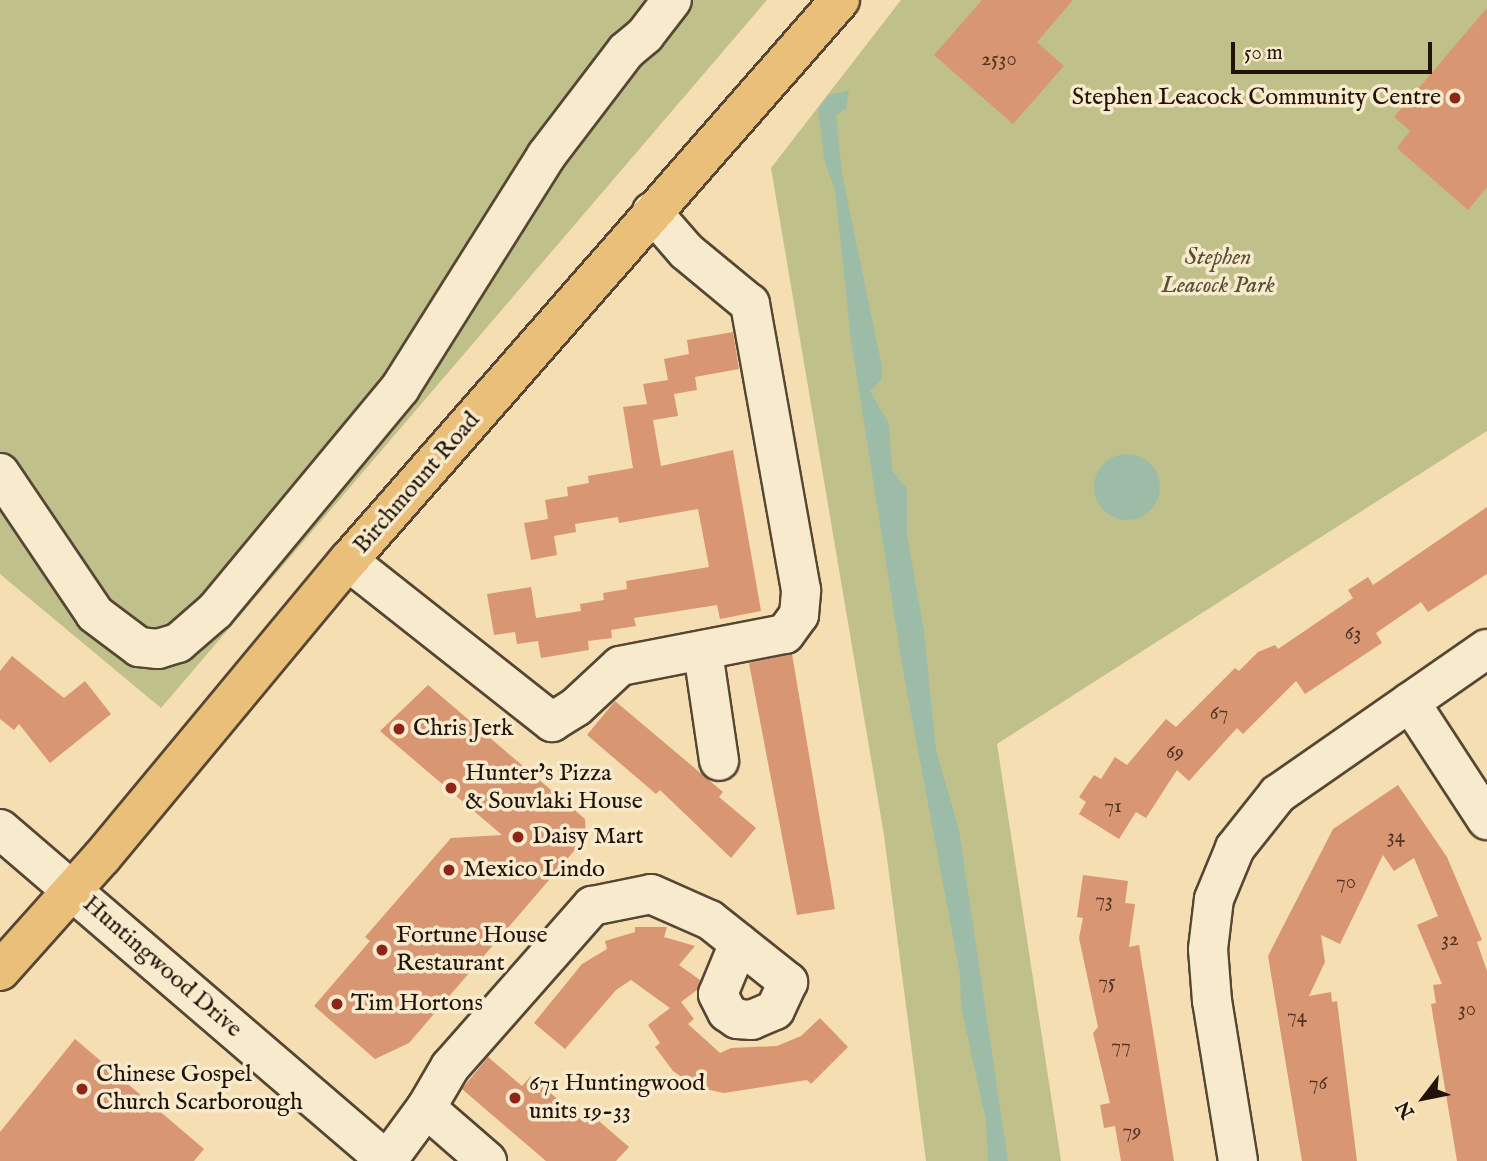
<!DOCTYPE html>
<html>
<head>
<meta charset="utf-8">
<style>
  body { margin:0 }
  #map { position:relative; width:1487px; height:1161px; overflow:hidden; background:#f5deb2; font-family:"IM FELL English",serif }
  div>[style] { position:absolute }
  .green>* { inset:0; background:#bfc08a }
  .water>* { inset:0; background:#9dbca8 }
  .round { border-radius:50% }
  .building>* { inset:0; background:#d89772 }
  .roads { filter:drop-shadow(2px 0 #564633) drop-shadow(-2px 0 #564633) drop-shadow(0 2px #564633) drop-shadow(0 -2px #564633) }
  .minor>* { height:38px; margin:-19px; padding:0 19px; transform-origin:19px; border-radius:19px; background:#f8eacd }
  .major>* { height:38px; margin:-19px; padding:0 19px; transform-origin:19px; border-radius:19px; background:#eabf79 }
  .dots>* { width:19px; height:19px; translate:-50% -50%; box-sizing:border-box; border:4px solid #f8eacd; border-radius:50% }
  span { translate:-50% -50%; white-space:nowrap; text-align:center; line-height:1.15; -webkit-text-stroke:7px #f8eacd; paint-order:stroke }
  .number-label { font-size:21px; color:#4f3423 }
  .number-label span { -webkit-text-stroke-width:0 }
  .poi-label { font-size:24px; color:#211309 }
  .right { translate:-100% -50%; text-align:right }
  .left { translate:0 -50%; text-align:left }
  .park-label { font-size:24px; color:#585036; font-style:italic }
  .street-label { font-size:24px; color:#211309 }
  .north { position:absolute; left:1389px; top:1063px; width:70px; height:70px; -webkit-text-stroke:5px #f8eacd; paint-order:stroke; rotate:238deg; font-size:19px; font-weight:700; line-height:28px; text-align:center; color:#211309 }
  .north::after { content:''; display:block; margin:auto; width:24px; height:32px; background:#211309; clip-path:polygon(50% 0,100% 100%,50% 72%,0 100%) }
  .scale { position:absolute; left:1231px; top:42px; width:201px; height:32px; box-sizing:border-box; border:4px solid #211309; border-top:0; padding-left:9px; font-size:21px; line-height:24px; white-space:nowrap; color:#211309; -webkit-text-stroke:5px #f8eacd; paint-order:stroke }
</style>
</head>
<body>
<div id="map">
  <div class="green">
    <div style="clip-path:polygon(0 0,767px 0,161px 708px,0 574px)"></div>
    <div style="clip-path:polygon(901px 0,1487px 0,1487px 431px,997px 744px,1061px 1161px,926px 1161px,884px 835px,771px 168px)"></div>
  </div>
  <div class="water">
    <div style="clip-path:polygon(849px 90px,846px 109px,836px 115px,842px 174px,882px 367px,881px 380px,870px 391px,889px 424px,892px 470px,907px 489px,907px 535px,924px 631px,936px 750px,959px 830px,1008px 1161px,988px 1161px,986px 1121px,961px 1006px,960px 974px,903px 670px,851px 340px,835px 191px,824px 159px,818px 108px,829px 95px)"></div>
    <div class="round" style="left:1094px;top:454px;width:66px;height:66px"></div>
  </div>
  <div class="building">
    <div style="clip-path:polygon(982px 0,1073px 0,1037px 42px,1064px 66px,1013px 124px,934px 55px)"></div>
    <div style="clip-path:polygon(1487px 8px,1487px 187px,1468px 210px,1397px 148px,1410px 131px,1394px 117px)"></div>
    <div style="clip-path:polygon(733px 332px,739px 369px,695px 377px,697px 390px,674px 394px,678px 416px,653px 420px,661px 466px,733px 450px,761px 611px,720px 619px,717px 605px,634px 618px,636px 626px,611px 630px,612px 638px,588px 641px,589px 650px,541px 658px,538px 641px,517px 644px,515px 632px,494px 635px,487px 594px,531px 587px,536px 618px,581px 611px,580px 604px,604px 600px,603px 593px,627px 589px,626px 581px,709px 567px,698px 509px,619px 523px,618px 517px,575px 524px,576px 532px,554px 536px,557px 555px,531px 560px,524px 523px,548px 519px,545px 500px,568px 496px,567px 487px,589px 483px,588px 476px,633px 468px,623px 407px,647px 404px,643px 384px,668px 380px,664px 359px,689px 354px,687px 340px)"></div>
    <div style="clip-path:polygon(1487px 507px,1487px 574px,1428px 612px,1421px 602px,1376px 633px,1382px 643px,1305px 694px,1296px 681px,1243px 734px,1237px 728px,1189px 781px,1177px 770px,1146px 818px,1136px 812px,1119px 839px,1079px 814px,1086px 802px,1079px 797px,1094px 775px,1101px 779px,1115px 757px,1127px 765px,1166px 719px,1176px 727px,1235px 668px,1239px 671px,1258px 652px,1275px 645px,1278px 649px,1353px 598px,1348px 590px,1368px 577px,1373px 585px)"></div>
    <div style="clip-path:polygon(792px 654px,835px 909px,797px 915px,749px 663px)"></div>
    <div style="clip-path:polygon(12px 656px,64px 698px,85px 681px,111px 714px,50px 763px,19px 724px,14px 730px,0 719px,0 671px)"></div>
    <div style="clip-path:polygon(428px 685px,585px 819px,586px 837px,409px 1043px,375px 1059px,314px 1006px,370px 941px,365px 937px,451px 838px,502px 835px,380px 731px)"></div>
    <div style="clip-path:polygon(615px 701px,723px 792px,719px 797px,756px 828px,731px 858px,660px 790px,656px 794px,587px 735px)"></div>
    <div style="clip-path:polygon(1398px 785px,1447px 857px,1482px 940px,1477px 942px,1487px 971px,1487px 1161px,1457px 1161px,1431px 1004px,1436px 1003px,1433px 985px,1442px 984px,1417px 925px,1438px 916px,1414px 858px,1394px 871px,1383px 855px,1340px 944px,1321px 935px,1325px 962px,1309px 996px,1331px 992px,1332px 1002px,1337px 1001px,1357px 1161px,1302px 1161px,1268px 956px,1333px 829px)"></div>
    <div style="clip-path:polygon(1083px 875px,1128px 881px,1125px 903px,1135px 904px,1129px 947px,1139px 945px,1174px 1161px,1121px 1161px,1115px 1126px,1104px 1128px,1100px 1105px,1110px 1103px,1093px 1033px,1098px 1027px,1079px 938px,1083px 918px,1077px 917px)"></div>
    <div style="clip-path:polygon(635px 927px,667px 927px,664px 937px,695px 946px,679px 965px,700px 980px,697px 990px,681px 1002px,694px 1019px,688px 1024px,720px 1053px,731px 1048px,777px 1046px,801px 1036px,820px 1018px,848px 1047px,811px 1084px,807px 1080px,724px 1093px,696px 1087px,673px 1071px,655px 1047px,660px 1043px,648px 1025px,670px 1008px,631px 980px,616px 990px,565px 1049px,534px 1023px,582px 964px,607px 949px,605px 941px,635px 932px)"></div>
    <div style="clip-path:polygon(75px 1039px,204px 1149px,194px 1161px,0 1161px,0 1132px)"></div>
    <div style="clip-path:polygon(488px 1057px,522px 1086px,531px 1076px,585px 1123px,592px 1115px,629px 1147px,616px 1161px,546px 1161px,462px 1089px)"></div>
  </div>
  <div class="roads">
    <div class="minor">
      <div style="left:0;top:473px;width:170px;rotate:56deg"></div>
      <div style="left:95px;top:614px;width:55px;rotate:36.9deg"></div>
      <div style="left:139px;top:647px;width:19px;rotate:6deg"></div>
      <div style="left:158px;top:649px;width:21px;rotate:-17deg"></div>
      <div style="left:178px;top:643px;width:49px;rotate:-40.9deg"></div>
      <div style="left:215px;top:611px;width:290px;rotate:-50.3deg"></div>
      <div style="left:400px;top:388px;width:274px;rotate:-57.8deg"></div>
      <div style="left:546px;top:156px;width:132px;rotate:-52.7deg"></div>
      <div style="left:626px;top:51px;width:25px;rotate:-40deg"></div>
      <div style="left:645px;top:35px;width:44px;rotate:-52.4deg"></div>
      <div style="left:348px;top:561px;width:260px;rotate:38.3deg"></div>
      <div style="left:552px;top:722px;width:28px;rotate:-32deg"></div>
      <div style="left:576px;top:707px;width:60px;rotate:-43deg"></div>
      <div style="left:620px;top:666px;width:168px;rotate:-11deg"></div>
      <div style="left:785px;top:634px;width:24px;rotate:-54deg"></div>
      <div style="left:799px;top:615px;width:25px;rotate:-85deg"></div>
      <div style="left:801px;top:590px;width:291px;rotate:-100.1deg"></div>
      <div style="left:750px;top:304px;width:83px;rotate:-140.4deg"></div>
      <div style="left:686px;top:251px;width:52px;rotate:-131.1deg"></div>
      <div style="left:703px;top:652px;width:110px;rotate:81.6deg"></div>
      <div style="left:1410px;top:702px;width:141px;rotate:56.9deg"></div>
      <div style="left:0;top:829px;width:510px;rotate:40.63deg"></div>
      <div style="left:426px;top:1108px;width:48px;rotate:-59.7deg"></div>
      <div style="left:450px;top:1067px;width:215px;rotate:-48.6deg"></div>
      <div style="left:592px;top:906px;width:60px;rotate:-11.5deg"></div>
      <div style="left:651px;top:894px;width:64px;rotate:23.8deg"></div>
      <div style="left:710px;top:920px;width:100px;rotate:38.5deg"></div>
      <div style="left:788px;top:982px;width:31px;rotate:115deg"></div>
      <div style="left:775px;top:1010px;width:25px;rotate:157deg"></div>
      <div style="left:752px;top:1020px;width:15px;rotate:-176deg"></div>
      <div style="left:737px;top:1019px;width:12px;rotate:-145deg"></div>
      <div style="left:727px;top:1012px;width:20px;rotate:-117deg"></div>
      <div style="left:718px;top:994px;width:55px;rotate:-67.6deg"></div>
      <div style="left:387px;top:1161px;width:66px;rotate:-53.7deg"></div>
      <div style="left:426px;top:1108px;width:81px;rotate:41deg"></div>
      <div style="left:1238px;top:1161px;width:162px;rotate:-99.2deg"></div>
      <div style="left:1212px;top:1001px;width:52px;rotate:-94.4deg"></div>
      <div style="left:1208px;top:949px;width:50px;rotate:-83.2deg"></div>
      <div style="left:1214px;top:899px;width:55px;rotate:-67.6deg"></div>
      <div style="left:1235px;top:848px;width:69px;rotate:-51.5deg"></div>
      <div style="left:1278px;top:794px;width:254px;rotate:-34.8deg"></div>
    </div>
    <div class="major">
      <div style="left:0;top:971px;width:153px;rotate:-48.2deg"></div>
      <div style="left:102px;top:857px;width:385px;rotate:-50.3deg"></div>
      <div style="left:348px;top:561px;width:746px;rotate:-48.75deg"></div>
    </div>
  </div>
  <div class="dots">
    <div style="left:1455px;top:98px;background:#8f2418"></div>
    <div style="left:399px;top:729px;background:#8f2418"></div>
    <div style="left:451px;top:788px;background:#8f2418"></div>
    <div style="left:518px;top:837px;background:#8f2418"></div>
    <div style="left:449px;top:870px;background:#8f2418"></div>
    <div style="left:382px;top:950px;background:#8f2418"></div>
    <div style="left:337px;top:1004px;background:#8f2418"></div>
    <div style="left:82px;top:1089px;background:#8f2418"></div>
    <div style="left:515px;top:1098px;background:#8f2418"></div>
  </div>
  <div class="number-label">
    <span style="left:999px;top:60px">2530</span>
    <span style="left:1353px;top:634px">63</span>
    <span style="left:1219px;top:714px">67</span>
    <span style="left:1175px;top:753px">69</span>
    <span style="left:1113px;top:807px">71</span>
    <span style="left:1396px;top:837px">34</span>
    <span style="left:1346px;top:883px">70</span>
    <span style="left:1104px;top:901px">73</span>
    <span style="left:1450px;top:940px">32</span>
    <span style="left:1107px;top:983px">75</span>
    <span style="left:1467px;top:1010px">30</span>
    <span style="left:1297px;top:1017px">74</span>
    <span style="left:1121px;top:1047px">77</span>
    <span style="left:1318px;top:1084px">76</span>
    <span style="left:1132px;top:1132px">79</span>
  </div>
  <div class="poi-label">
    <span class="right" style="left:1441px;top:98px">Stephen Leacock Community Centre</span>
    <span class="left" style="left:413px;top:729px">Chris Jerk</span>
    <span class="left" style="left:465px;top:788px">Hunter's Pizza<br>&amp; Souvlaki House</span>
    <span class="left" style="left:532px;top:837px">Daisy Mart</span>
    <span class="left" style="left:463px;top:870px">Mexico Lindo</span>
    <span class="left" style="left:396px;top:950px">Fortune House<br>Restaurant</span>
    <span class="left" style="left:351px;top:1004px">Tim Hortons</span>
    <span class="left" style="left:96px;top:1089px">Chinese Gospel<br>Church Scarborough</span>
    <span class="left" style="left:529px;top:1098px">671 Huntingwood<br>units 19-33</span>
  </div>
  <div class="park-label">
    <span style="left:1218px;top:272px">Stephen<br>Leacock Park</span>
  </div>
  <div class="street-label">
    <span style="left:417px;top:483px;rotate:-49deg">Birchmount Road</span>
    <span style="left:162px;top:967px;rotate:41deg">Huntingwood Drive</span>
  </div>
  <div class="north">N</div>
  <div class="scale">50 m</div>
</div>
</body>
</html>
